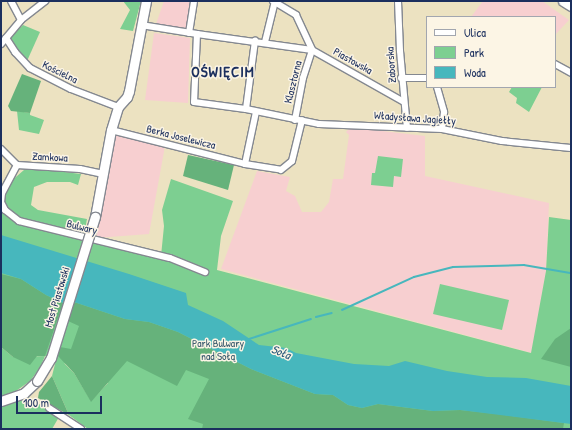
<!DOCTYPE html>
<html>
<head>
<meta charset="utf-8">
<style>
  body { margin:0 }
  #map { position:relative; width:572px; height:430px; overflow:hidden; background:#ece2c1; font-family:"Patrick Hand",sans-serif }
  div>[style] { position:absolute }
  .built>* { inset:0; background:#f7cfd0 }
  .green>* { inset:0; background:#7dcf91 }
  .forest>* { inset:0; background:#66b27b }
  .water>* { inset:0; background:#47b7bd }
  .stream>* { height:1.5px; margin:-0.75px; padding:0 0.75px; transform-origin:0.75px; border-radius:0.75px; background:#47b7bd }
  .roads { filter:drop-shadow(1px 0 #848890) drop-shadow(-1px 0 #848890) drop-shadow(0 1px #848890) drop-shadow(0 -1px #848890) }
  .street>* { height:6px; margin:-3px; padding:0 3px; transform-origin:3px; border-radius:3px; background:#fff }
  .secondary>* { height:9px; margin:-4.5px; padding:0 4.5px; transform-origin:4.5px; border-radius:4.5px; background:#fff }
  .bridges { filter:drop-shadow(1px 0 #848890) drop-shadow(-1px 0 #848890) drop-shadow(0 1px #848890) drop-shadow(0 -1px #848890) }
  .secondary-bridge>* { height:9px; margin:-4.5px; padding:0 4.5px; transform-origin:4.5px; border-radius:4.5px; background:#fff }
  span { translate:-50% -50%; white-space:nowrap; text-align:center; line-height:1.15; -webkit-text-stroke:3px #fcf5e5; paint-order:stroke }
  .street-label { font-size:11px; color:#1b2f5e }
  .park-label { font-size:11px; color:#34576b }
  .water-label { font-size:12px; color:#28587a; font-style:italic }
  .district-label { font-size:15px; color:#1b2f5e; font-weight:700; letter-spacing:1px }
  .frame { position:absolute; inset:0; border:2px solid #1b2f5e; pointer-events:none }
  .legend { position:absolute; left:426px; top:16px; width:130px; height:72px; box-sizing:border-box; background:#fcf5e5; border:1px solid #a2a6af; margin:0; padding:5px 7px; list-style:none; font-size:12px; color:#1b2f5e }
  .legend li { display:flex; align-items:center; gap:8px; height:20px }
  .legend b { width:20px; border:1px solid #a2a6af }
  .scale { position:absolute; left:16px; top:396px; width:86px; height:18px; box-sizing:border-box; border:2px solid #1b2f5e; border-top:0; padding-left:5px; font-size:12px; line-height:14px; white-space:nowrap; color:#1b2f5e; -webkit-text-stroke:3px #fcf5e5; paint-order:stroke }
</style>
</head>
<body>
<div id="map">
  <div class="built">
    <div style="clip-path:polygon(164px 1px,192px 1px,187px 29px,156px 24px)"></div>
    <div style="clip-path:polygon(483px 1px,542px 1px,569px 20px,555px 35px,555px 17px,471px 17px)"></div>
    <div style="clip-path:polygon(154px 33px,190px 38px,188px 103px,145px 100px)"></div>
    <div style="clip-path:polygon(354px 124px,357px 128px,425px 136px,425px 176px,549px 203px,546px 271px,532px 353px,221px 269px,257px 171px,290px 177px,286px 191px,295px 196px,302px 212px,321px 212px,329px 202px,333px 179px,343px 179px,349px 135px,346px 132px)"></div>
    <div style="clip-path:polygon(117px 133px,165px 146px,149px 234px,96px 238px,115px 136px)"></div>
  </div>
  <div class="green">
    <div style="clip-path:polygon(123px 1px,141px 1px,133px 31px,120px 29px,130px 10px)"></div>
    <div style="clip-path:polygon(23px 25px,40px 32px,27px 61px,20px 54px,10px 37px)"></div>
    <div style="clip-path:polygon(512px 87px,542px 87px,529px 112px,516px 103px,517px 98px,509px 92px)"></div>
    <div style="clip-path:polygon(17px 111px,30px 113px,30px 115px,44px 120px,39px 134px,19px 130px)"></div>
    <div style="clip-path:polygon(378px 156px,403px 159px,401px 177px,394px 176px,393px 187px,371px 185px,372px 173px,375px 173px)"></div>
    <div style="clip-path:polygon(31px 168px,81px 174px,78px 185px,70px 182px,47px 182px,34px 187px,31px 205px,38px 210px,87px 219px,84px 235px,19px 218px,8px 209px,4px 202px,4px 195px,10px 182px,24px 170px)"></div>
    <div style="clip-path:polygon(evenodd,171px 179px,233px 201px,221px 236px,217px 270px,531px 353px,546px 271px,549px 217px,571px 220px,571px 429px,88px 429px,69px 415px,52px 376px,56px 360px,1px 340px,1px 211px,17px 223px,159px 259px,161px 256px,164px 226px,162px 210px,171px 179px,64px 363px,108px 383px,91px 401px,74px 373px,64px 363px)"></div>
    <div style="clip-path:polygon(440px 284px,509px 300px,502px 330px,433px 314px)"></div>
    <div style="clip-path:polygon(1px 347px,13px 357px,45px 356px,40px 368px,30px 381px,16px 391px,1px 396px)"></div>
    <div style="clip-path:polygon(27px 396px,59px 417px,52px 429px,1px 429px,1px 407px)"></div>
  </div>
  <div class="forest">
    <div style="clip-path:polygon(22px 74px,41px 81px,30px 113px,11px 111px,8px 106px)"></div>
    <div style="clip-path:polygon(188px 155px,234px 165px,228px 190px,183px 176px)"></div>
    <div style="clip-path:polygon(1px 274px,21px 279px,46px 295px,63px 303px,45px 356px,37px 356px,30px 365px,13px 357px,1px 347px)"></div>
    <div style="clip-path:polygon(74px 302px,125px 319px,149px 322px,178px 332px,251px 369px,315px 394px,333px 395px,348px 405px,362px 408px,378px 404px,433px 411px,460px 410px,497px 414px,564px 423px,563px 429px,202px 429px,203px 424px,188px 419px,209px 379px,186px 370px,177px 386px,127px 361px,91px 402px,74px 373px,58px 356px,60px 347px,71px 349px,79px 326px,68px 321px)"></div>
    <div style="clip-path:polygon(571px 328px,571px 367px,541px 359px,555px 339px)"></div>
    <div style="clip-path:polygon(52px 376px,69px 415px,38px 398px,39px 392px)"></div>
  </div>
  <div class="water">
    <div style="clip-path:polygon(1px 235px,129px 274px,186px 293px,188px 305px,223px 321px,259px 345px,286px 348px,296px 353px,354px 364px,389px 366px,405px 361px,447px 371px,487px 377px,526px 378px,571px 386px,571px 424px,460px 410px,433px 411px,378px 404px,362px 408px,348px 405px,333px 395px,315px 394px,251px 369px,178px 332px,149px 322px,125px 319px,74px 302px,63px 303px,46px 295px,21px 279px,1px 273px)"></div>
  </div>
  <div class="stream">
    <div style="left:342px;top:310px;width:79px;rotate:-24.6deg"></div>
    <div style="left:414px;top:277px;width:40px;rotate:-14.4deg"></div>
    <div style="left:453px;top:267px;width:71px;rotate:-1.6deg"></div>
    <div style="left:524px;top:265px;width:48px;rotate:9.7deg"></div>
    <div style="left:316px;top:317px;width:16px;rotate:-14deg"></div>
    <div style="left:246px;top:340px;width:68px;rotate:-17.9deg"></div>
  </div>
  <div class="roads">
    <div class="street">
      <div style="left:11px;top:1px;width:21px;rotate:62deg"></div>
      <div style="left:273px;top:1px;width:27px;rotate:31deg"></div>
      <div style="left:296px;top:15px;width:38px;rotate:65deg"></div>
      <div style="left:398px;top:1px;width:50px;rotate:87.7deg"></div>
      <div style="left:400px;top:51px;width:77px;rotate:84.8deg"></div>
      <div style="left:141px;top:25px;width:57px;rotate:9.1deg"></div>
      <div style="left:189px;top:33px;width:32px;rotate:-81deg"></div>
      <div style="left:6px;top:38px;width:17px;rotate:57deg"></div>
      <div style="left:15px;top:52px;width:22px;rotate:47deg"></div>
      <div style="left:30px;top:68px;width:46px;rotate:27.1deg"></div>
      <div style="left:71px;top:89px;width:50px;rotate:21deg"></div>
      <div style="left:265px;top:42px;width:42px;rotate:-76.3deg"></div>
      <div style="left:1px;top:44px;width:31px;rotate:-50deg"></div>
      <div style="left:21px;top:20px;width:31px;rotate:-38deg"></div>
      <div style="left:555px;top:64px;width:18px;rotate:29deg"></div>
      <div style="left:401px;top:78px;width:26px"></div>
      <div style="left:437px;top:87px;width:26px;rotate:74deg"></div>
      <div style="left:444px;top:112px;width:17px;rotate:97deg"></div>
      <div style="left:404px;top:102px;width:106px;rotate:-150.5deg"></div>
      <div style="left:312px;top:50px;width:116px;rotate:-172.1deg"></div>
      <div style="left:197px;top:34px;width:68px;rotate:92.5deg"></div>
      <div style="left:194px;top:102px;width:52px;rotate:7.7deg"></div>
      <div style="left:246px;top:109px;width:75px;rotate:11.6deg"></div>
      <div style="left:319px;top:124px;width:123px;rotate:2.3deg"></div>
      <div style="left:442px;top:129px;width:61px;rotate:11.3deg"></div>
      <div style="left:502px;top:141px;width:69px;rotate:5.8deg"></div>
      <div style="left:246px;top:109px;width:69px;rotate:-82.5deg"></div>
      <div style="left:295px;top:120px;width:43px;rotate:-79.2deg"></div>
      <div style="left:303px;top:78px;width:29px;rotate:-72deg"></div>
      <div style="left:111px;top:130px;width:138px;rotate:14.2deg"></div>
      <div style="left:245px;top:164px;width:36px;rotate:9deg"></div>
      <div style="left:281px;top:170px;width:14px;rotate:-39deg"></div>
      <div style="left:292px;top:161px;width:42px;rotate:-76.3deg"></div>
      <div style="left:1px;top:149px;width:23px;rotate:45deg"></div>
      <div style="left:17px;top:165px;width:63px;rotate:3.6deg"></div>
      <div style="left:80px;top:169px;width:25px;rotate:12deg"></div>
      <div style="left:245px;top:164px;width:53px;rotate:-78.1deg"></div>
      <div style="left:17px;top:165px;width:32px;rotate:118deg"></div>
      <div style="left:2px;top:193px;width:9px;rotate:96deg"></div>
      <div style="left:1px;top:202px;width:9px;rotate:63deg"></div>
      <div style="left:5px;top:210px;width:18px;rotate:38deg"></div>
      <div style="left:19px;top:221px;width:155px;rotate:13.8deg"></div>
      <div style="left:170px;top:258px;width:38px;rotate:22deg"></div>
      <div style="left:49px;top:408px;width:38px;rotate:33deg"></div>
    </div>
    <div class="secondary">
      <div style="left:563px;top:1px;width:9px;rotate:32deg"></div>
      <div style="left:95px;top:217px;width:88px;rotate:-79.6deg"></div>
      <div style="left:111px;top:130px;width:24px;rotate:-73deg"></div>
      <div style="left:118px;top:107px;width:13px;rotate:-48deg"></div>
      <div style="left:127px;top:97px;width:6px;rotate:-72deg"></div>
      <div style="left:129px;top:91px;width:92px;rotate:-79.3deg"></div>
      <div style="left:1px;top:401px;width:24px;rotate:-19deg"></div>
      <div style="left:24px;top:393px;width:18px;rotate:-43deg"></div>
    </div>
  </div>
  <div class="bridges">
    <div class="secondary-bridge">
      <div style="left:37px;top:381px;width:27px;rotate:-59deg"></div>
      <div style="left:51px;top:358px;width:148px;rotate:-72.7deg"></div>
    </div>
  </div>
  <div class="street-label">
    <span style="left:353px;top:61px;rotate:29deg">Piastowska</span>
    <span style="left:391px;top:65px;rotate:-94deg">Zaborska</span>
    <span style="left:60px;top:72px;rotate:26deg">Kościelna</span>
    <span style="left:293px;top:82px;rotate:-76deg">Klasztorna</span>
    <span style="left:415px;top:118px;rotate:4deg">Władysława Jagiełły</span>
    <span style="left:181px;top:137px;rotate:14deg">Berka Joselewicza</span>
    <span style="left:50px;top:157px;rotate:3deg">Zamkowa</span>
    <span style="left:82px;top:227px;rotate:14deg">Bulwary</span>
    <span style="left:57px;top:297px;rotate:-73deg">Most Piastowski</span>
  </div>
  <div class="park-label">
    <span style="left:218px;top:350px">Park Bulwary<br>nad Sołą</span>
  </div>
  <div class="water-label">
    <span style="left:281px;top:352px;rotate:21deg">Soła</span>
  </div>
  <div class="district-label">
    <span style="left:223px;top:72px">OŚWIĘCIM</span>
  </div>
  <div class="frame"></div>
  <ul class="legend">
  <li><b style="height:5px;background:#fff"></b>Ulica</li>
  <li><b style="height:11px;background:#7dcf91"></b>Park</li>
  <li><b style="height:11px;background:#47b7bd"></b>Woda</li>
  </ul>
  <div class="scale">100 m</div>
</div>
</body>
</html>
